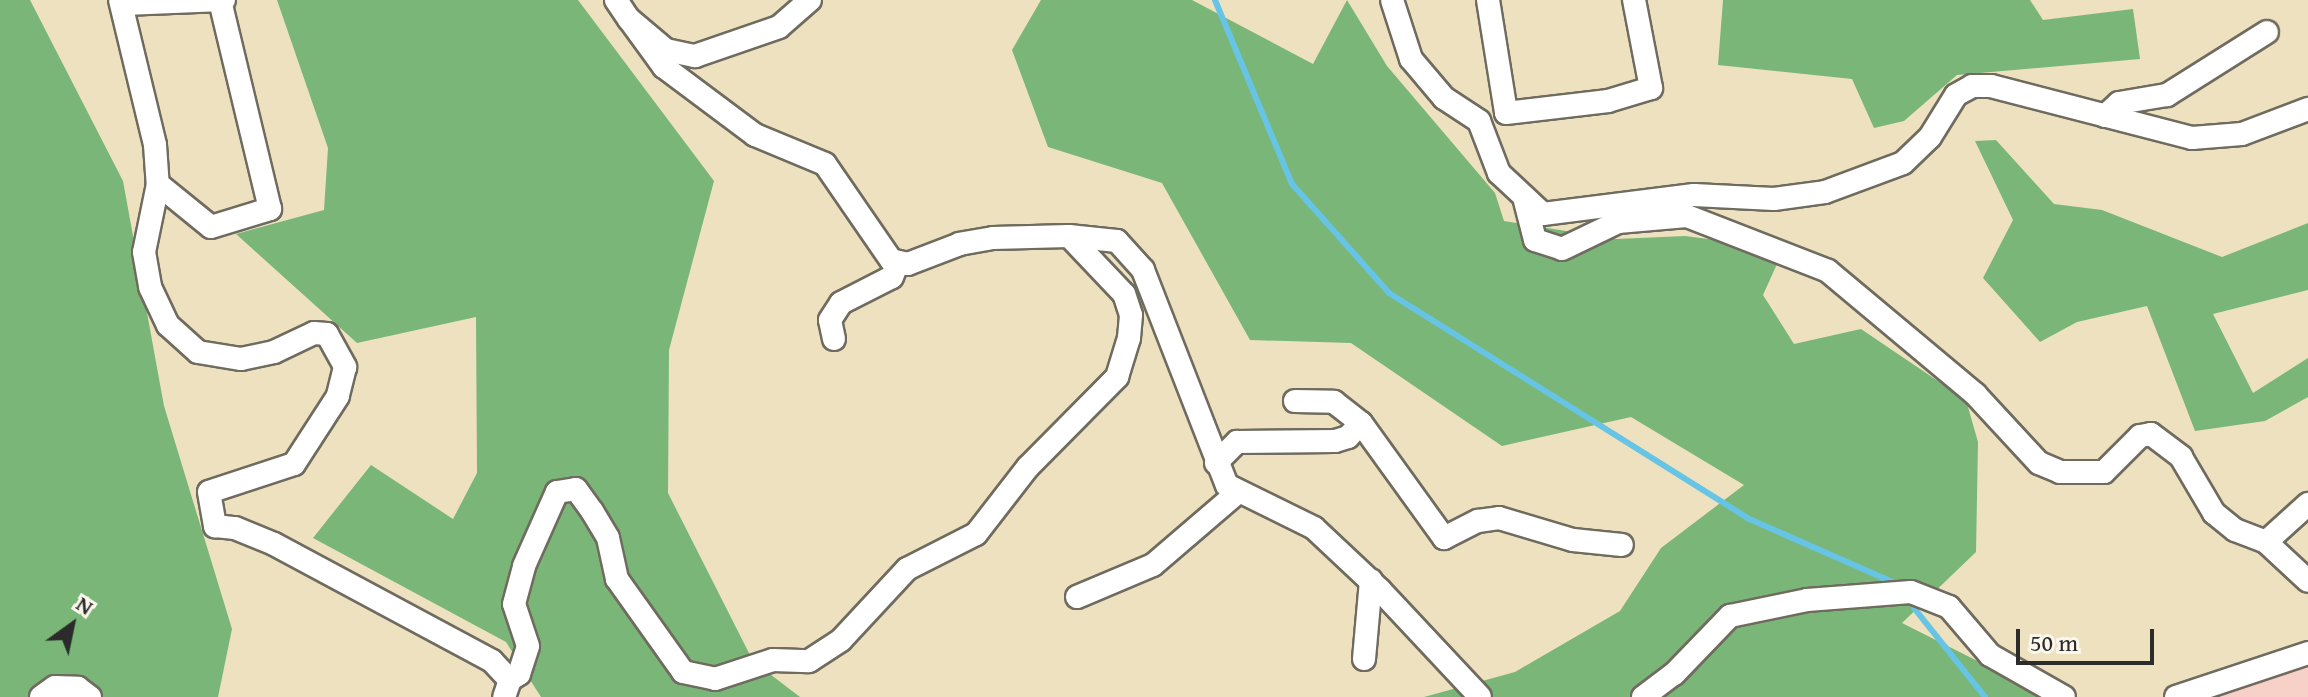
<!DOCTYPE html>
<html>
<head>
<meta charset="utf-8">
<style>
  body { margin:0 }
  #map { position:relative; width:2308px; height:697px; overflow:hidden; background:#ede1c0; font-family:"Gentium Book Plus",serif }
  div>[style] { position:absolute }
  .built>* { inset:0; background:#f7d1c8 }
  .forest>* { inset:0; background:#79b677 }
  .stream>* { height:6px; margin:-3px; padding:0 3px; transform-origin:3px; border-radius:3px; background:#67c4e5 }
  .roads { filter:drop-shadow(2px 0 #6f6b5f) drop-shadow(-2px 0 #6f6b5f) drop-shadow(0 2px #6f6b5f) drop-shadow(0 -2px #6f6b5f) }
  .minor>* { height:22px; margin:-11px; padding:0 11px; transform-origin:11px; border-radius:11px; background:#fff }
  span { translate:-50% -50%; white-space:nowrap; text-align:center; line-height:1.15; -webkit-text-stroke:7px #fbf7ec; paint-order:stroke }
  .north { position:absolute; left:32px; top:585px; width:80px; height:80px; -webkit-text-stroke:6px #fbf7ec; paint-order:stroke; rotate:33deg; font-size:22px; font-weight:700; line-height:32px; text-align:center; color:#2b2b2b }
  .north::after { content:''; display:block; margin:auto; width:28px; height:36px; background:#2b2b2b; clip-path:polygon(50% 0,100% 100%,50% 72%,0 100%) }
  .scale { position:absolute; left:2016px; top:629px; width:138px; height:36px; box-sizing:border-box; border:4px solid #2b2b2b; border-top:0; padding-left:10px; font-size:24px; line-height:28px; white-space:nowrap; color:#2b2b2b; -webkit-text-stroke:6px #fbf7ec; paint-order:stroke }
</style>
</head>
<body>
<div id="map">
  <div class="built">
    <div style="clip-path:polygon(2308px 658px,2308px 697px,2218px 697px,2216px 687px)"></div>
  </div>
  <div class="forest">
    <div style="clip-path:polygon(0 0,30px 0,123px 181px,164px 406px,232px 629px,218px 697px,0 697px)"></div>
    <div style="clip-path:polygon(277px 0,578px 0,714px 181px,669px 350px,668px 493px,753px 661px,800px 697px,541px 697px,506px 642px,313px 538px,371px 465px,453px 519px,477px 473px,476px 317px,357px 343px,236px 234px,324px 210px,328px 148px)"></div>
    <div style="clip-path:polygon(1041px 0,1192px 0,1313px 64px,1347px 0,1387px 66px,1495px 193px,1504px 221px,1616px 239px,1685px 236px,1731px 242px,1777px 264px,1763px 295px,1794px 344px,1861px 329px,1966px 400px,1978px 442px,1976px 552px,1902px 623px,2049px 697px,1424px 697px,1515px 672px,1620px 611px,1661px 548px,1744px 485px,1631px 417px,1502px 446px,1351px 343px,1250px 340px,1162px 183px,1048px 147px,1012px 50px)"></div>
    <div style="clip-path:polygon(1723px 0,2030px 0,2043px 20px,2133px 9px,2140px 59px,1957px 75px,1904px 121px,1874px 128px,1852px 79px,1718px 65px)"></div>
    <div style="clip-path:polygon(1996px 140px,2054px 204px,2102px 210px,2222px 257px,2308px 223px,2308px 290px,2213px 314px,2253px 393px,2308px 358px,2308px 397px,2265px 421px,2195px 431px,2147px 306px,2077px 322px,2040px 342px,1983px 278px,2013px 220px,1975px 141px)"></div>
  </div>
  <div class="stream">
    <div style="left:1215px;top:0;width:199px;rotate:67.3deg"></div>
    <div style="left:1292px;top:184px;width:146px;rotate:48.3deg"></div>
    <div style="left:1389px;top:293px;width:423px;rotate:32.1deg"></div>
    <div style="left:1747px;top:518px;width:159px;rotate:23.7deg"></div>
    <div style="left:1914px;top:608px;width:114px;rotate:51.4deg"></div>
  </div>
  <div class="roads">
    <div class="minor">
      <div style="left:120px;top:0;width:149px;rotate:76.4deg"></div>
      <div style="left:155px;top:145px;width:39px;rotate:86deg"></div>
      <div style="left:158px;top:184px;width:69px;rotate:101.6deg"></div>
      <div style="left:144px;top:252px;width:36px;rotate:80deg"></div>
      <div style="left:150px;top:287px;width:42px;rotate:64.7deg"></div>
      <div style="left:168px;top:325px;width:40px;rotate:42deg"></div>
      <div style="left:198px;top:352px;width:44px;rotate:9.2deg"></div>
      <div style="left:241px;top:359px;width:34px;rotate:-12deg"></div>
      <div style="left:274px;top:352px;width:44px;rotate:-25.4deg"></div>
      <div style="left:314px;top:333px;width:13px;rotate:4deg"></div>
      <div style="left:327px;top:334px;width:38px;rotate:61deg"></div>
      <div style="left:345px;top:367px;width:30px;rotate:104deg"></div>
      <div style="left:338px;top:396px;width:81px;rotate:122.9deg"></div>
      <div style="left:294px;top:464px;width:89px;rotate:161.8deg"></div>
      <div style="left:209px;top:492px;width:35px;rotate:80deg"></div>
      <div style="left:215px;top:526px;width:20px;rotate:6deg"></div>
      <div style="left:235px;top:528px;width:42px;rotate:22.3deg"></div>
      <div style="left:274px;top:544px;width:247px;rotate:28.2deg"></div>
      <div style="left:492px;top:661px;width:26px;rotate:47deg"></div>
      <div style="left:510px;top:680px;width:18px;rotate:109deg"></div>
      <div style="left:616px;top:0;width:23px;rotate:56deg"></div>
      <div style="left:629px;top:19px;width:48px;rotate:40deg"></div>
      <div style="left:666px;top:50px;width:30px;rotate:12deg"></div>
      <div style="left:695px;top:56px;width:89px;rotate:-19deg"></div>
      <div style="left:779px;top:27px;width:41px;rotate:-41.1deg"></div>
      <div style="left:1392px;top:0;width:62px;rotate:72.1deg"></div>
      <div style="left:1411px;top:59px;width:51px;rotate:49.8deg"></div>
      <div style="left:1444px;top:98px;width:42px;rotate:33.3deg"></div>
      <div style="left:1479px;top:121px;width:56px;rotate:69deg"></div>
      <div style="left:1499px;top:173px;width:60px;rotate:43deg"></div>
      <div style="left:1543px;top:214px;width:152px;rotate:-7.2deg"></div>
      <div style="left:1694px;top:195px;width:80px;rotate:2.9deg"></div>
      <div style="left:1774px;top:199px;width:51px;rotate:-7.8deg"></div>
      <div style="left:1825px;top:192px;width:83px;rotate:-20.4deg"></div>
      <div style="left:1903px;top:163px;width:37px;rotate:-44deg"></div>
      <div style="left:1930px;top:137px;width:49px;rotate:-58.2deg"></div>
      <div style="left:1956px;top:95px;width:18px;rotate:-29deg"></div>
      <div style="left:1972px;top:86px;width:19px"></div>
      <div style="left:1991px;top:86px;width:208px;rotate:14.5deg"></div>
      <div style="left:2192px;top:138px;width:50px;rotate:-4.6deg"></div>
      <div style="left:2242px;top:134px;width:71px;rotate:-20.7deg"></div>
      <div style="left:1488px;top:0;width:114px;rotate:80.9deg"></div>
      <div style="left:1506px;top:113px;width:103px;rotate:-6.7deg"></div>
      <div style="left:1608px;top:101px;width:45px;rotate:-16.8deg"></div>
      <div style="left:1651px;top:88px;width:90px;rotate:-100.9deg"></div>
      <div style="left:123px;top:4px;width:101px;rotate:-2.3deg"></div>
      <div style="left:2105px;top:116px;width:19px;rotate:-43deg"></div>
      <div style="left:2119px;top:103px;width:49px;rotate:-9.5deg"></div>
      <div style="left:2167px;top:95px;width:118px;rotate:-32.2deg"></div>
      <div style="left:158px;top:184px;width:68px;rotate:39.1deg"></div>
      <div style="left:211px;top:227px;width:62px;rotate:-17deg"></div>
      <div style="left:270px;top:209px;width:214px;rotate:-103.5deg"></div>
      <div style="left:1525px;top:201px;width:40px;rotate:75.6deg"></div>
      <div style="left:1535px;top:240px;width:28px;rotate:18deg"></div>
      <div style="left:1562px;top:249px;width:62px;rotate:-25.7deg"></div>
      <div style="left:1618px;top:222px;width:69px;rotate:-5deg"></div>
      <div style="left:1687px;top:216px;width:151px;rotate:21.3deg"></div>
      <div style="left:1828px;top:271px;width:192px;rotate:39.9deg"></div>
      <div style="left:1975px;top:394px;width:94px;rotate:47.2deg"></div>
      <div style="left:2039px;top:463px;width:23px;rotate:23deg"></div>
      <div style="left:2060px;top:472px;width:44px"></div>
      <div style="left:2104px;top:472px;width:51px;rotate:-45deg"></div>
      <div style="left:2140px;top:436px;width:11px;rotate:-10deg"></div>
      <div style="left:2151px;top:434px;width:38px;rotate:37deg"></div>
      <div style="left:2181px;top:457px;width:65px;rotate:59.5deg"></div>
      <div style="left:2214px;top:513px;width:27px;rotate:39deg"></div>
      <div style="left:2235px;top:530px;width:33px;rotate:21deg"></div>
      <div style="left:2266px;top:542px;width:57px;rotate:42.9deg"></div>
      <div style="left:1069px;top:236px;width:48px;rotate:5.9deg"></div>
      <div style="left:1117px;top:241px;width:39px;rotate:48deg"></div>
      <div style="left:1143px;top:270px;width:231px;rotate:68.7deg"></div>
      <div style="left:1227px;top:485px;width:97px;rotate:26.3deg"></div>
      <div style="left:1314px;top:528px;width:91px;rotate:43.2deg"></div>
      <div style="left:1380px;top:590px;width:146px;rotate:46.9deg"></div>
      <div style="left:834px;top:339px;width:19px;rotate:-102deg"></div>
      <div style="left:830px;top:320px;width:20px;rotate:-57deg"></div>
      <div style="left:841px;top:303px;width:57px;rotate:-27deg"></div>
      <div style="left:892px;top:277px;width:16px;rotate:-68deg"></div>
      <div style="left:1295px;top:401px;width:39px;rotate:1deg"></div>
      <div style="left:1334px;top:402px;width:34px;rotate:38deg"></div>
      <div style="left:1216px;top:463px;width:30px;rotate:-45deg"></div>
      <div style="left:1237px;top:442px;width:98px;rotate:-0.6deg"></div>
      <div style="left:1335px;top:441px;width:14px;rotate:-17deg"></div>
      <div style="left:1348px;top:437px;width:19px;rotate:-47deg"></div>
      <div style="left:1361px;top:423px;width:142px;rotate:54.2deg"></div>
      <div style="left:1444px;top:538px;width:38px;rotate:-27deg"></div>
      <div style="left:1478px;top:521px;width:21px;rotate:-8deg"></div>
      <div style="left:1499px;top:518px;width:77px;rotate:16.6deg"></div>
      <div style="left:1573px;top:540px;width:49px;rotate:5.8deg"></div>
      <div style="left:2266px;top:542px;width:57px;rotate:-42.1deg"></div>
      <div style="left:1077px;top:597px;width:82px;rotate:-22.8deg"></div>
      <div style="left:1153px;top:565px;width:111px;rotate:-40.6deg"></div>
      <div style="left:1364px;top:659px;width:79px;rotate:-84.9deg"></div>
      <div style="left:510px;top:680px;width:11px;rotate:-34deg"></div>
      <div style="left:519px;top:674px;width:29px;rotate:-72deg"></div>
      <div style="left:528px;top:646px;width:44px;rotate:-108.4deg"></div>
      <div style="left:514px;top:604px;width:39px;rotate:-75deg"></div>
      <div style="left:524px;top:566px;width:81px;rotate:-66deg"></div>
      <div style="left:557px;top:492px;width:19px;rotate:-9deg"></div>
      <div style="left:576px;top:489px;width:27px;rotate:54deg"></div>
      <div style="left:592px;top:511px;width:31px;rotate:59deg"></div>
      <div style="left:608px;top:538px;width:42px;rotate:77.6deg"></div>
      <div style="left:617px;top:579px;width:114px;rotate:54.6deg"></div>
      <div style="left:683px;top:672px;width:33px;rotate:12deg"></div>
      <div style="left:715px;top:679px;width:61px;rotate:-18.1deg"></div>
      <div style="left:773px;top:660px;width:36px;rotate:2deg"></div>
      <div style="left:809px;top:661px;width:38px;rotate:-33deg"></div>
      <div style="left:841px;top:640px;width:97px;rotate:-47.1deg"></div>
      <div style="left:907px;top:569px;width:77px;rotate:-26.9deg"></div>
      <div style="left:976px;top:534px;width:85px;rotate:-52.2deg"></div>
      <div style="left:1028px;top:467px;width:127px;rotate:-45.3deg"></div>
      <div style="left:1117px;top:377px;width:41px;rotate:-72.9deg"></div>
      <div style="left:1129px;top:338px;width:23px;rotate:-85deg"></div>
      <div style="left:1131px;top:315px;width:22px;rotate:-108deg"></div>
      <div style="left:1124px;top:294px;width:80px;rotate:-133.5deg"></div>
      <div style="left:1069px;top:236px;width:76px;rotate:178.5deg"></div>
      <div style="left:993px;top:238px;width:34px;rotate:170deg"></div>
      <div style="left:960px;top:244px;width:56px;rotate:159deg"></div>
      <div style="left:908px;top:264px;width:17px;rotate:-167deg"></div>
      <div style="left:891px;top:260px;width:116px;rotate:-124.5deg"></div>
      <div style="left:825px;top:164px;width:76px;rotate:-157.5deg"></div>
      <div style="left:755px;top:135px;width:114px;rotate:-143.2deg"></div>
      <div style="left:664px;top:67px;width:59px;rotate:-126.1deg"></div>
      <div style="left:41px;top:697px;width:17px;rotate:-36deg"></div>
      <div style="left:55px;top:687px;width:23px;rotate:2deg"></div>
      <div style="left:78px;top:688px;width:15px;rotate:37deg"></div>
      <div style="left:1643px;top:697px;width:39px;rotate:-37deg"></div>
      <div style="left:1674px;top:674px;width:81px;rotate:-46deg"></div>
      <div style="left:1730px;top:616px;width:79px;rotate:-11.7deg"></div>
      <div style="left:1807px;top:600px;width:104px;rotate:-4.4deg"></div>
      <div style="left:1911px;top:592px;width:41px;rotate:21.5deg"></div>
      <div style="left:1949px;top:607px;width:63px;rotate:49.5deg"></div>
      <div style="left:1990px;top:655px;width:85px;rotate:29.6deg"></div>
      <div style="left:2176px;top:697px;width:139px;rotate:-18.4deg"></div>
    </div>
  </div>
  <div class="north">N</div>
  <div class="scale">50 m</div>
</div>
</body>
</html>
